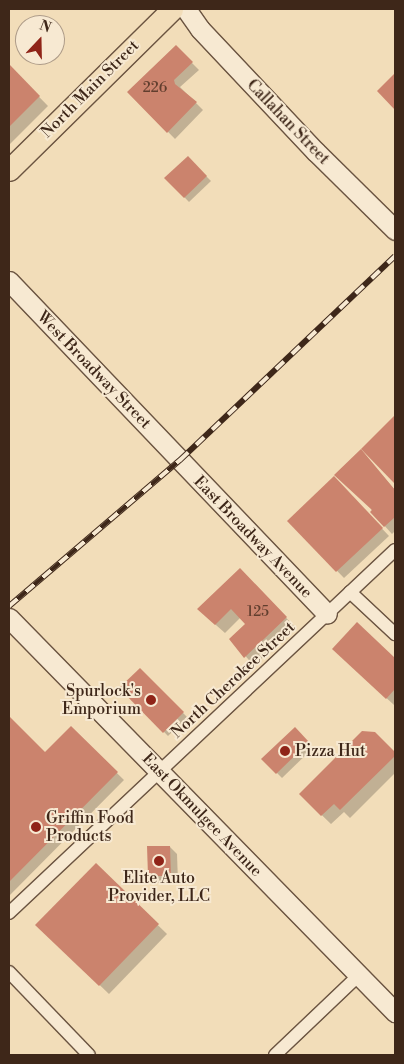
<!DOCTYPE html>
<html>
<head>
<meta charset="utf-8">
<style>
  body { margin:0 }
  #map { position:relative; width:404px; height:1064px; overflow:hidden; background:#f2ddb9; font-family:"Libre Bodoni",serif }
  div>[style] { position:absolute }
  .shadow>* { inset:0; background:#0003 }
  .building>* { inset:0; background:#cb836d }
  .roads { filter:drop-shadow(1px 0 #6b5441) drop-shadow(-1px 0 #6b5441) drop-shadow(0 1px #6b5441) drop-shadow(0 -1px #6b5441) }
  .street>* { height:12px; margin:-6px; padding:0 6px; transform-origin:6px; border-radius:6px; background:#f7e9d2 }
  .secondary>* { height:19px; margin:-9.5px; padding:0 9.5px; transform-origin:9.5px; border-radius:9.5px; background:#f7e9d2 }
  .primary>* { height:21px; margin:-10.5px; padding:0 10.5px; transform-origin:10.5px; border-radius:10.5px; background:#f2ddb9 }
  .rail>* { height:5.5px; margin-top:-2.75px; transform-origin:0; background:repeating-linear-gradient(90deg,#f7e9d2 0 11px,#3e2719 0 22px); box-sizing:border-box; border-block:1px solid #3e2719 }
  .dots>* { width:14px; height:14px; translate:-50% -50%; box-sizing:border-box; border:2px solid #f7e9d2; border-radius:50% }
  span { translate:-50% -50%; white-space:nowrap; text-align:center; line-height:1.15; -webkit-text-stroke:4px #f7e9d2; paint-order:stroke }
  .number-label { font-size:14px; color:#613e2e }
  .number-label span { -webkit-text-stroke-width:0 }
  .street-label { font-size:16px; color:#3e2719 }
  .poi-label { font-size:16px; color:#3e2719 }
  .right { translate:-100% -50%; text-align:right }
  .left { translate:0 -50%; text-align:left }
  .frame { position:absolute; inset:0; border:10px solid #3e2719; pointer-events:none }
  .north { position:absolute; left:15px; top:15px; width:50px; height:50px; box-sizing:border-box; background:#f7e9d2; border:1px solid #ad9b88; border-radius:50%; rotate:21deg; font-size:14px; font-weight:700; line-height:20px; text-align:center; color:#3e2719 }
  .north::after { content:''; display:block; margin:auto; width:18px; height:22px; background:#8f2418; clip-path:polygon(50% 0,100% 100%,50% 72%,0 100%) }
</style>
</head>
<body>
<div id="map">
  <div class="shadow">
    <div style="clip-path:polygon(176px 47px,199px 70px,180px 87px,203px 110px,175px 139px,129px 92px)"></div>
    <div style="clip-path:polygon(9px 66px,48px 106px,9px 145px)"></div>
    <div style="clip-path:polygon(188px 158px,211px 181px,189px 202px,166px 178px)"></div>
    <div style="clip-path:polygon(395px 417px,395px 482px,363px 449px)"></div>
    <div style="clip-path:polygon(361px 451px,395px 490px,395px 531px,392px 534px,372px 512px)"></div>
    <div style="clip-path:polygon(334px 477px,389px 536px,344px 578px,289px 521px)"></div>
    <div style="clip-path:polygon(240px 570px,295px 627px,254px 666px,231px 639px,247px 624px,241px 617px,225px 633px,208px 618px)"></div>
    <div style="clip-path:polygon(357px 624px,395px 660px,394px 705px,341px 656px)"></div>
    <div style="clip-path:polygon(140px 669px,187px 717px,168px 736px,121px 688px)"></div>
    <div style="clip-path:polygon(9px 718px,45px 754px,71px 728px,124px 780px,9px 896px)"></div>
    <div style="clip-path:polygon(294px 729px,313px 748px,282px 778px,263px 759px)"></div>
    <div style="clip-path:polygon(375px 733px,395px 753px,395px 773px,350px 818px,344px 812px,331px 824px,300px 794px)"></div>
    <div style="clip-path:polygon(170px 847px,177px 854px,178px 882px,156px 883px,149px 875px)"></div>
    <div style="clip-path:polygon(96px 865px,167px 934px,109px 994px,37px 925px)"></div>
  </div>
  <div class="building">
    <div style="clip-path:polygon(176px 45px,193px 62px,174px 80px,175px 84px,197px 102px,167px 133px,127px 92px)"></div>
    <div style="clip-path:polygon(9px 64px,40px 96px,9px 127px)"></div>
    <div style="clip-path:polygon(395px 73px,395px 110px,377px 91px)"></div>
    <div style="clip-path:polygon(188px 156px,207px 176px,184px 198px,164px 178px)"></div>
    <div style="clip-path:polygon(395px 415px,395px 484px,361px 449px)"></div>
    <div style="clip-path:polygon(361px 449px,395px 490px,395px 517px,384px 527px,370px 512px,372px 510px,334px 475px)"></div>
    <div style="clip-path:polygon(334px 476px,383px 528px,336px 572px,287px 521px)"></div>
    <div style="clip-path:polygon(240px 568px,287px 617px,244px 658px,229px 639px,245px 624px,231px 609px,215px 625px,197px 609px)"></div>
    <div style="clip-path:polygon(357px 622px,395px 658px,395px 689px,386px 699px,332px 649px)"></div>
    <div style="clip-path:polygon(140px 668px,184px 712px,163px 733px,119px 688px)"></div>
    <div style="clip-path:polygon(9px 716px,45px 752px,71px 726px,118px 772px,9px 882px)"></div>
    <div style="clip-path:polygon(295px 727px,309px 742px,276px 774px,261px 759px)"></div>
    <div style="clip-path:polygon(362px 731px,375px 732px,395px 752px,395px 756px,340px 810px,334px 804px,321px 816px,299px 794px)"></div>
    <div style="clip-path:polygon(147px 846px,170px 846px,171px 876px,148px 876px)"></div>
    <div style="clip-path:polygon(96px 863px,159px 924px,99px 986px,35px 925px)"></div>
  </div>
  <div class="roads">
    <div class="street">
      <div style="left:350px;top:592px;width:62px;rotate:43deg"></div>
      <div style="left:9px;top:913px;width:530px;rotate:-43.24deg"></div>
      <div style="left:9px;top:972px;width:115px;rotate:46.1deg"></div>
      <div style="left:275px;top:1055px;width:116px;rotate:-43.6deg"></div>
    </div>
    <div class="secondary">
      <div style="left:186px;top:9px;width:24px;rotate:55deg"></div>
      <div style="left:200px;top:29px;width:169px;rotate:46.7deg"></div>
      <div style="left:316px;top:152px;width:111px;rotate:44.6deg"></div>
      <div style="left:9px;top:281px;width:460px;rotate:46.3deg"></div>
      <div style="left:9px;top:618px;width:552px;rotate:45.59deg"></div>
    </div>
    <div class="primary">
      <div style="left:9px;top:170px;width:229px;rotate:-44.6deg"></div>
    </div>
  </div>
  <div class="rail">
    <div style="left:9px;top:606px;width:225px;rotate:-40.5deg"></div>
    <div style="left:180px;top:460px;width:296px;rotate:-43.5deg"></div>
  </div>
  <div class="dots">
    <div style="left:151px;top:700px;background:#8f2418"></div>
    <div style="left:285px;top:751px;background:#8f2418"></div>
    <div style="left:36px;top:827px;background:#8f2418"></div>
    <div style="left:159px;top:861px;background:#8f2418"></div>
  </div>
  <div class="number-label">
    <span style="left:155px;top:88px">226</span>
    <span style="left:258px;top:612px">125</span>
  </div>
  <div class="street-label">
    <span style="left:90px;top:89px;rotate:-45deg">North Main Street</span>
    <span style="left:288px;top:122px;rotate:46deg">Callahan Street</span>
    <span style="left:94px;top:370px;rotate:46deg">West Broadway Street</span>
    <span style="left:253px;top:537px;rotate:46deg">East Broadway Avenue</span>
    <span style="left:233px;top:680px;rotate:-43deg">North Cherokee Street</span>
    <span style="left:202px;top:815px;rotate:46deg">East Okmulgee Avenue</span>
  </div>
  <div class="poi-label">
    <span class="right" style="left:141px;top:700px">Spurlock's<br>Emporium</span>
    <span class="left" style="left:295px;top:751px">Pizza Hut</span>
    <span class="left" style="left:46px;top:827px">Griffin Food<br>Products</span>
    <span style="left:159px;top:887px">Elite Auto<br>Provider, LLC</span>
  </div>
  <div class="frame"></div>
  <div class="north">N</div>
</div>
</body>
</html>
